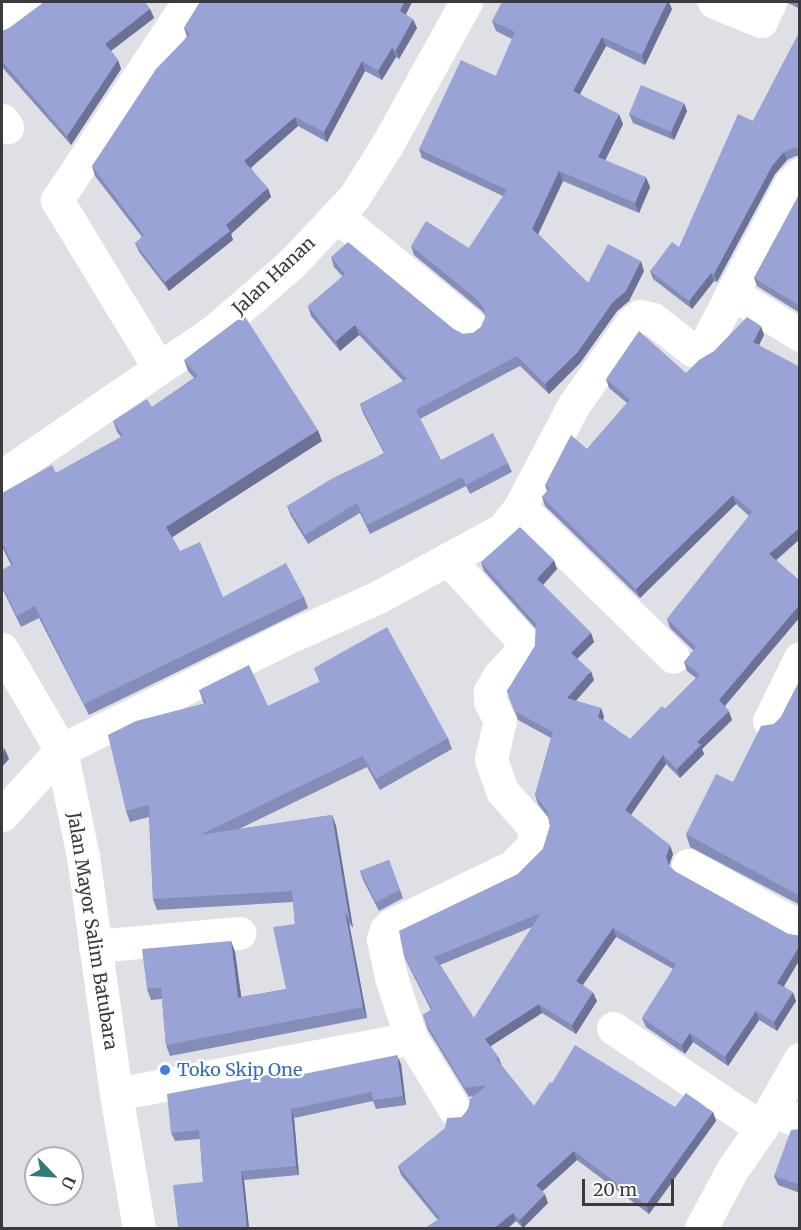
<!DOCTYPE html>
<html>
<head>
<meta charset="utf-8">
<style>
  body { margin:0 }
  #map { position:relative; width:801px; height:1230px; overflow:hidden; background:#dfe0e6; font-family:Merriweather,serif }
  div>[style] { position:absolute }
  .street>* { height:33px; margin:-16.5px; padding:0 16.5px; transform-origin:16.5px; border-radius:16.5px; background:#fff }
  .secondary>* { height:33px; margin:-16.5px; padding:0 16.5px; transform-origin:16.5px; border-radius:16.5px; background:#fff }
  .wall>* { inset:0; background:#848cb8 }
  .shaded-wall>* { inset:0; background:#6c7296 }
  .building>* { inset:0; background:#9aa3d6 }
  .dots>* { width:16px; height:16px; translate:-50% -50%; box-sizing:border-box; border:3px solid #fff; border-radius:50% }
  span { translate:-50% -50%; white-space:nowrap; text-align:center; line-height:1.15; -webkit-text-stroke:4.5px #fff; paint-order:stroke }
  .street-label { font-size:18px; color:#3b3b3e }
  .shop-label { font-size:18px; color:#366cbe }
  .left { translate:0 -50%; text-align:left }
  .frame { position:absolute; inset:0; border:3px solid #3b3b3e; pointer-events:none }
  .north { position:absolute; left:24px; top:1146px; width:60px; height:60px; box-sizing:border-box; background:#fff; border:2px solid #b1b1b2; border-radius:50%; rotate:115deg; font-size:16px; font-weight:700; line-height:24px; text-align:center; color:#3b3b3e }
  .north::after { content:''; display:block; margin:auto; width:21px; height:27px; background:#317b7d; clip-path:polygon(50% 0,100% 100%,50% 72%,0 100%) }
  .scale { position:absolute; left:582px; top:1179px; width:92px; height:27px; box-sizing:border-box; border:3px solid #3b3b3e; border-top:0; padding-left:8px; font-size:18px; line-height:21px; white-space:nowrap; color:#3b3b3e; -webkit-text-stroke:4px #fff; paint-order:stroke }
</style>
</head>
<body>
<div id="map">
  <div class="street">
    <div style="left:714px;top:2px;width:51px;rotate:22deg"></div>
    <div style="left:761px;top:21px;width:21px;rotate:-65deg"></div>
    <div style="left:2px;top:23px;width:36px;rotate:-36deg"></div>
    <div style="left:2px;top:120px;width:9px;rotate:54deg"></div>
    <div style="left:800px;top:174px;width:13px;rotate:135deg"></div>
    <div style="left:791px;top:183px;width:125px;rotate:118.2deg"></div>
    <div style="left:732px;top:293px;width:80px;rotate:31.7deg"></div>
    <div style="left:337px;top:216px;width:172px;rotate:39.3deg"></div>
    <div style="left:159px;top:368px;width:197px;rotate:-121.3deg"></div>
    <div style="left:57px;top:200px;width:237px;rotate:-56.5deg"></div>
    <div style="left:2px;top:476px;width:258px;rotate:-34.4deg"></div>
    <div style="left:215px;top:330px;width:101px;rotate:-41deg"></div>
    <div style="left:291px;top:264px;width:92px;rotate:-46.8deg"></div>
    <div style="left:354px;top:197px;width:62px;rotate:-57.6deg"></div>
    <div style="left:387px;top:145px;width:163px;rotate:-61.1deg"></div>
    <div style="left:520px;top:507px;width:214px;rotate:44.4deg"></div>
    <div style="left:769px;top:721px;width:70px;rotate:-63.8deg"></div>
    <div style="left:2px;top:815px;width:88px;rotate:-47.8deg"></div>
    <div style="left:61px;top:750px;width:254px;rotate:-26.4deg"></div>
    <div style="left:289px;top:637px;width:98px;rotate:-24.2deg"></div>
    <div style="left:378px;top:597px;width:142px;rotate:-28.5deg"></div>
    <div style="left:503px;top:529px;width:28px;rotate:-52deg"></div>
    <div style="left:520px;top:507px;width:114px;rotate:-62.3deg"></div>
    <div style="left:573px;top:406px;width:103px;rotate:-54.9deg"></div>
    <div style="left:632px;top:322px;width:10px;rotate:-37deg"></div>
    <div style="left:640px;top:316px;width:13px;rotate:13deg"></div>
    <div style="left:653px;top:319px;width:50px;rotate:38.5deg"></div>
    <div style="left:692px;top:350px;width:7px;rotate:8deg"></div>
    <div style="left:699px;top:351px;width:11px;rotate:-49deg"></div>
    <div style="left:706px;top:343px;width:56px;rotate:-62.5deg"></div>
    <div style="left:688px;top:865px;width:128px;rotate:29deg"></div>
    <div style="left:95px;top:946px;width:145px;rotate:-5.2deg"></div>
    <div style="left:613px;top:1028px;width:179px;rotate:34deg"></div>
    <div style="left:411px;top:1038px;width:64px;rotate:-108.2deg"></div>
    <div style="left:391px;top:977px;width:39px;rotate:-102deg"></div>
    <div style="left:383px;top:939px;width:9px;rotate:-72deg"></div>
    <div style="left:386px;top:930px;width:7px;rotate:-45deg"></div>
    <div style="left:391px;top:925px;width:136px;rotate:-25.8deg"></div>
    <div style="left:513px;top:866px;width:28px;rotate:-46deg"></div>
    <div style="left:532px;top:846px;width:14px;rotate:-78deg"></div>
    <div style="left:535px;top:832px;width:6px;rotate:-108deg"></div>
    <div style="left:533px;top:826px;width:47px;rotate:-131.5deg"></div>
    <div style="left:502px;top:791px;width:34px;rotate:-109deg"></div>
    <div style="left:491px;top:759px;width:39px;rotate:-77deg"></div>
    <div style="left:500px;top:721px;width:22px;rotate:-117deg"></div>
    <div style="left:490px;top:701px;width:10px;rotate:-90deg"></div>
    <div style="left:490px;top:691px;width:16px;rotate:-60deg"></div>
    <div style="left:498px;top:677px;width:33px;rotate:-47deg"></div>
    <div style="left:520px;top:653px;width:14px;rotate:-86deg"></div>
    <div style="left:521px;top:639px;width:107px;rotate:-132.3deg"></div>
    <div style="left:116px;top:1094px;width:300px;rotate:-10.7deg"></div>
    <div style="left:411px;top:1038px;width:84px;rotate:58.6deg"></div>
    <div style="left:771px;top:1111px;width:31px;rotate:19deg"></div>
    <div style="left:701px;top:1228px;width:66px;rotate:-61.9deg"></div>
    <div style="left:732px;top:1170px;width:51px;rotate:-55.4deg"></div>
    <div style="left:761px;top:1128px;width:79px;rotate:-60.5deg"></div>
  </div>
  <div class="secondary">
    <div style="left:2px;top:649px;width:117px;rotate:59.7deg"></div>
    <div style="left:61px;top:750px;width:108px;rotate:78.3deg"></div>
    <div style="left:83px;top:856px;width:240px;rotate:82.1deg"></div>
    <div style="left:116px;top:1094px;width:136px;rotate:80.3deg"></div>
  </div>
  <div class="wall">
    <div style="clip-path:polygon(200px 2px,412px 2px,406px 14px,417px 28px,399px 59px,396px 57px,382px 80px,365px 71px,327px 142px,298px 126px,251px 168px,271px 197px,231px 234px,233px 240px,169px 291px,139px 252px,135px 243px,142px 237px,95px 176px,92px 166px,187px 37px,184px 28px)"></div>
    <div style="clip-path:polygon(788px 2px,800px 2px,800px 9px,788px 3px)"></div>
    <div style="clip-path:polygon(532px 3px,616px 3px,672px 9px,645px 65px,606px 46px,580px 94px,623px 124px,605px 160px,650px 187px,639px 213px,563px 181px,538px 234px,588px 283px,644px 271px,629px 301px,617px 311px,580px 363px,549px 394px,520px 366px,420px 419px,441px 460px,508px 463px,512px 472px,470px 494px,466px 486px,370px 534px,360px 513px,308px 544px,291px 516px,287px 506px,384px 453px,363px 413px,360px 404px,403px 381px,359px 335px,340px 351px,311px 316px,308px 306px,343px 277px,334px 267px,331px 257px,455px 330px,463px 334px,473px 333px,481px 327px,485px 318px,485px 315px,482px 311px,414px 255px,411px 246px,469px 248px,503px 196px,422px 158px,419px 149px,496px 76px,512px 39px,496px 31px,492px 21px)"></div>
    <div style="clip-path:polygon(150px 9px,154px 18px,111px 51px,118px 60px,121px 69px,71px 145px,2px 67px,2px 31px)"></div>
    <div style="clip-path:polygon(800px 31px,800px 156px,796px 156px,787px 160px,775px 174px,717px 282px,714px 281px,692px 309px,653px 279px,650px 271px,679px 247px,753px 121px)"></div>
    <div style="clip-path:polygon(687px 111px,674px 140px,633px 123px,629px 114px)"></div>
    <div style="clip-path:polygon(800px 193px,800px 313px,757px 286px,754px 278px)"></div>
    <div style="clip-path:polygon(evenodd,764px 335px,759px 345px,776px 560px,800px 581px,800px 617px,725px 706px,732px 720px,702px 749px,704px 754px,680px 778px,666px 764px,631px 815px,673px 854px,669px 866px,676px 872px,788px 934px,800px 936px,800px 959px,784px 986px,796px 1001px,777px 1031px,759px 1020px,728px 1066px,693px 1042px,685px 1054px,646px 1027px,642px 1018px,673px 969px,616px 937px,583px 985px,597px 1001px,576px 1034px,542px 1013px,490px 1046px,499px 1058px,502px 1066px,534px 1106px,552px 1083px,675px 1107px,713px 1112px,716px 1121px,649px 1214px,577px 1160px,542px 1192px,548px 1203px,523px 1228px,516px 1221px,437px 1219px,401px 1175px,398px 1166px,462px 1117px,468px 1109px,473px 1096px,469px 1097px,428px 1030px,423px 1015px,431px 1010px,408px 965px,404px 956px,518px 874px,543px 849px,550px 826px,548px 817px,538px 804px,535px 795px,551px 738px,518px 720px,507px 691px,535px 646px,536px 629px,484px 571px,481px 562px,557px 569px,543px 585px,591px 633px,594px 642px,577px 659px,594px 680px,576px 701px,601px 708px,604px 717px,603px 720px,630px 739px,665px 709px,696px 678px,687px 671px,684px 662px,694px 651px,670px 628px,667px 619px,749px 516px,736px 504px,640px 598px,545px 506px,542px 497px,547px 491px,545px 485px,587px 449px,627px 403px,609px 388px,606px 379px,686px 373px,764px 335px,532px 927px,474px 1018px,440px 965px,532px 927px)"></div>
    <div style="clip-path:polygon(184px 360px,322px 441px,172px 537px,180px 551px,223px 597px,304px 597px,308px 608px,89px 715px,39px 618px,21px 627px,2px 588px,2px 570px,11px 565px,2px 547px,2px 493px,56px 473px,121px 437px,117px 432px,113px 421px,152px 407px,194px 378px,188px 371px)"></div>
    <div style="clip-path:polygon(314px 668px,448px 738px,452px 749px,380px 790px,367px 767px,239px 829px,332px 815px,336px 826px,353px 928px,349px 923px,367px 1018px,170px 1056px,166px 1045px,162px 999px,151px 1000px,147px 989px,231px 941px,235px 952px,241px 997px,286px 989px,295px 924px,293px 902px,157px 910px,153px 899px,149px 817px,130px 822px,126px 811px,204px 704px,199px 690px,268px 706px,320px 682px)"></div>
    <div style="clip-path:polygon(800px 680px,800px 905px,690px 847px,686px 834px,733px 782px,774px 724px,781px 717px)"></div>
    <div style="clip-path:polygon(389px 860px,403px 898px,379px 911px,363px 880px,360px 871px)"></div>
    <div style="clip-path:polygon(401px 1064px,406px 1105px,376px 1109px,373px 1101px,294px 1118px,299px 1175px,244px 1180px,249px 1228px,178px 1228px,203px 1182px,200px 1139px,175px 1141px,171px 1133px,291px 1077px)"></div>
    <div style="clip-path:polygon(800px 1129px,800px 1193px,778px 1185px,774px 1176px)"></div>
  </div>
  <div class="shaded-wall">
    <div style="clip-path:polygon(404px 2px,412px 2px,403px 20px,400px 11px)"></div>
    <div style="clip-path:polygon(667px 2px,669px 2px,672px 9px,645px 65px,642px 55px)"></div>
    <div style="clip-path:polygon(150px 9px,154px 18px,108px 53px,105px 44px)"></div>
    <div style="clip-path:polygon(413px 19px,417px 28px,399px 59px,396px 50px)"></div>
    <div style="clip-path:polygon(602px 37px,606px 46px,576px 101px,573px 91px)"></div>
    <div style="clip-path:polygon(392px 48px,396px 57px,382px 80px,378px 71px)"></div>
    <div style="clip-path:polygon(118px 60px,121px 69px,71px 145px,67px 136px)"></div>
    <div style="clip-path:polygon(362px 61px,365px 71px,327px 142px,324px 132px)"></div>
    <div style="clip-path:polygon(684px 103px,687px 111px,674px 140px,671px 132px)"></div>
    <div style="clip-path:polygon(619px 114px,623px 124px,602px 167px,598px 157px)"></div>
    <div style="clip-path:polygon(295px 117px,298px 126px,248px 170px,244px 161px)"></div>
    <div style="clip-path:polygon(784px 152px,787px 160px,775px 174px,717px 282px,714px 274px,772px 166px)"></div>
    <div style="clip-path:polygon(559px 171px,563px 181px,536px 239px,532px 229px)"></div>
    <div style="clip-path:polygon(646px 177px,650px 187px,639px 213px,635px 203px)"></div>
    <div style="clip-path:polygon(268px 188px,271px 197px,231px 234px,233px 240px,169px 291px,165px 282px,226px 225px)"></div>
    <div style="clip-path:polygon(641px 261px,644px 271px,629px 301px,617px 311px,580px 363px,549px 394px,545px 384px)"></div>
    <div style="clip-path:polygon(711px 273px,714px 281px,692px 309px,689px 301px)"></div>
    <div style="clip-path:polygon(355px 325px,359px 335px,340px 351px,336px 341px)"></div>
    <div style="clip-path:polygon(761px 326px,764px 335px,756px 351px,753px 342px)"></div>
    <div style="clip-path:polygon(318px 430px,322px 441px,171px 538px,166px 527px)"></div>
    <div style="clip-path:polygon(733px 495px,736px 504px,640px 598px,636px 589px)"></div>
    <div style="clip-path:polygon(800px 527px,800px 539px,773px 563px,769px 554px)"></div>
    <div style="clip-path:polygon(554px 560px,557px 569px,540px 588px,537px 579px)"></div>
    <div style="clip-path:polygon(800px 604px,800px 617px,722px 709px,719px 700px)"></div>
    <div style="clip-path:polygon(591px 633px,594px 642px,574px 662px,571px 653px)"></div>
    <div style="clip-path:polygon(591px 671px,594px 680px,570px 707px,567px 698px)"></div>
    <div style="clip-path:polygon(601px 708px,604px 717px,601px 726px,598px 717px)"></div>
    <div style="clip-path:polygon(729px 711px,732px 720px,702px 749px,704px 754px,680px 778px,677px 769px,697px 742px)"></div>
    <div style="clip-path:polygon(5px 749px,9px 759px,2px 767px,2px 753px)"></div>
    <div style="clip-path:polygon(663px 755px,666px 764px,628px 819px,625px 810px)"></div>
    <div style="clip-path:polygon(332px 815px,336px 826px,353px 928px,349px 917px)"></div>
    <div style="clip-path:polygon(670px 845px,673px 854px,669px 866px,666px 857px)"></div>
    <div style="clip-path:polygon(345px 912px,349px 923px,367px 1018px,363px 1007px)"></div>
    <div style="clip-path:polygon(613px 928px,616px 937px,579px 990px,576px 981px)"></div>
    <div style="clip-path:polygon(231px 941px,235px 952px,243px 1009px,238px 998px)"></div>
    <div style="clip-path:polygon(800px 945px,800px 959px,781px 991px,777px 983px)"></div>
    <div style="clip-path:polygon(593px 992px,597px 1001px,576px 1034px,572px 1025px)"></div>
    <div style="clip-path:polygon(793px 992px,796px 1001px,777px 1031px,774px 1022px)"></div>
    <div style="clip-path:polygon(539px 1004px,542px 1013px,488px 1048px,485px 1039px)"></div>
    <div style="clip-path:polygon(756px 1011px,759px 1020px,728px 1066px,725px 1057px)"></div>
    <div style="clip-path:polygon(690px 1033px,693px 1042px,685px 1054px,682px 1045px)"></div>
    <div style="clip-path:polygon(397px 1055px,401px 1064px,406px 1105px,403px 1096px)"></div>
    <div style="clip-path:polygon(291px 1109px,294px 1118px,299px 1175px,296px 1166px)"></div>
    <div style="clip-path:polygon(713px 1112px,716px 1121px,649px 1214px,646px 1205px)"></div>
    <div style="clip-path:polygon(574px 1151px,577px 1160px,539px 1194px,536px 1185px)"></div>
    <div style="clip-path:polygon(241px 1171px,244px 1180px,249px 1228px,247px 1228px)"></div>
    <div style="clip-path:polygon(545px 1194px,548px 1203px,523px 1228px,520px 1220px)"></div>
    <div style="clip-path:polygon(513px 1213px,516px 1221px,508px 1228px,494px 1228px)"></div>
  </div>
  <div class="building">
    <div style="clip-path:polygon(44px 2px,145px 2px,150px 9px,105px 44px,118px 60px,67px 136px,2px 61px,2px 31px,9px 28px)"></div>
    <div style="clip-path:polygon(200px 2px,404px 2px,400px 11px,413px 19px,396px 50px,392px 48px,378px 71px,362px 61px,324px 132px,295px 117px,244px 161px,268px 188px,226px 225px,230px 231px,165px 282px,135px 243px,144px 235px,92px 166px,156px 69px,190px 34px,184px 28px)"></div>
    <div style="clip-path:polygon(502px 2px,529px 2px,532px 3px,533px 2px,613px 2px,616px 3px,617px 2px,667px 2px,642px 55px,602px 37px,573px 91px,619px 114px,598px 157px,646px 177px,635px 203px,559px 171px,532px 229px,588px 283px,608px 244px,641px 261px,626px 291px,613px 302px,577px 353px,545px 384px,517px 356px,416px 410px,441px 460px,493px 433px,508px 463px,466px 485px,462px 477px,367px 525px,357px 503px,305px 535px,287px 506px,333px 478px,385px 453px,360px 404px,407px 379px,355px 325px,336px 341px,308px 306px,345px 274px,331px 257px,348px 242px,455px 330px,463px 334px,473px 333px,481px 327px,485px 318px,484px 309px,479px 301px,411px 246px,426px 221px,469px 248px,507px 190px,419px 149px,461px 60px,496px 76px,515px 32px,492px 21px)"></div>
    <div style="clip-path:polygon(800px 31px,800px 148px,793px 148px,784px 152px,772px 166px,714px 274px,711px 273px,689px 301px,650px 271px,672px 242px,679px 247px,738px 114px,753px 121px)"></div>
    <div style="clip-path:polygon(641px 85px,684px 103px,671px 132px,629px 114px)"></div>
    <div style="clip-path:polygon(800px 193px,800px 306px,754px 278px)"></div>
    <div style="clip-path:polygon(244px 315px,318px 430px,166px 527px,180px 551px,200px 542px,223px 597px,286px 563px,304px 597px,84px 704px,35px 606px,17px 616px,2px 585px,2px 570px,13px 564px,2px 543px,2px 493px,52px 465px,56px 473px,123px 436px,113px 421px,147px 399px,152px 407px,198px 376px,184px 360px)"></div>
    <div style="clip-path:polygon(evenodd,747px 317px,761px 326px,753px 342px,800px 367px,800px 527px,769px 554px,800px 581px,800px 604px,719px 700px,729px 711px,697px 742px,701px 745px,677px 769px,663px 755px,625px 810px,670px 845px,666px 857px,669px 866px,676px 872px,788px 934px,800px 936px,798px 940px,800px 941px,800px 945px,777px 983px,793px 992px,774px 1022px,756px 1011px,725px 1057px,690px 1033px,682px 1045px,642px 1018px,676px 964px,613px 928px,576px 981px,593px 992px,572px 1025px,539px 1004px,485px 1039px,499px 1058px,496px 1059px,534px 1106px,550px 1082px,552px 1083px,575px 1045px,675px 1107px,686px 1093px,713px 1112px,646px 1205px,574px 1151px,536px 1185px,545px 1194px,520px 1220px,513px 1213px,494px 1228px,425px 1228px,440px 1218px,398px 1166px,445px 1128px,447px 1118px,462px 1117px,468px 1109px,470px 1099px,487px 1085px,465px 1088px,425px 1021px,423px 1015px,432px 1009px,404px 956px,399px 931px,518px 874px,543px 849px,550px 826px,547px 811px,535px 795px,553px 732px,514px 711px,507px 691px,535px 646px,536px 624px,481px 562px,520px 527px,554px 560px,537px 579px,591px 633px,571px 653px,591px 671px,567px 698px,601px 708px,598px 717px,630px 739px,662px 706px,665px 709px,700px 675px,684px 662px,696px 647px,667px 619px,752px 512px,733px 495px,636px 589px,542px 497px,550px 488px,545px 485px,571px 435px,587px 449px,630px 400px,606px 379px,639px 331px,686px 373px,699px 360px,714px 351px,747px 317px,541px 913px,474px 1018px,434px 957px,541px 913px)"></div>
    <div style="clip-path:polygon(387px 627px,448px 738px,376px 779px,363px 756px,200px 835px,332px 815px,349px 917px,345px 912px,363px 1007px,166px 1045px,161px 987px,147px 989px,142px 949px,231px 941px,238px 998px,286px 989px,273px 927px,295px 924px,292px 891px,153px 899px,149px 805px,126px 811px,108px 735px,136px 721px,206px 703px,199px 690px,249px 665px,268px 706px,321px 681px,314px 668px)"></div>
    <div style="clip-path:polygon(800px 680px,800px 896px,686px 834px,716px 774px,733px 782px,761px 726px,774px 724px,781px 717px)"></div>
    <div style="clip-path:polygon(2px 746px,5px 749px,2px 753px)"></div>
    <div style="clip-path:polygon(389px 860px,400px 890px,376px 902px,360px 871px)"></div>
    <div style="clip-path:polygon(397px 1055px,403px 1096px,373px 1100px,372px 1092px,291px 1109px,296px 1166px,241px 1171px,247px 1228px,178px 1228px,173px 1185px,203px 1182px,199px 1130px,171px 1133px,167px 1094px,288px 1071px,289px 1077px)"></div>
    <div style="clip-path:polygon(800px 1129px,800px 1185px,774px 1176px,791px 1130px)"></div>
  </div>
  <div class="dots">
    <div style="left:165px;top:1070px;background:#3f7fe0"></div>
  </div>
  <div class="street-label">
    <span style="left:274px;top:276px;rotate:-43deg">Jalan Hanan</span>
    <span style="left:92px;top:931px;rotate:81deg">Jalan Mayor Salim Batubara</span>
  </div>
  <div class="shop-label">
    <span class="left" style="left:177px;top:1070px">Toko Skip One</span>
  </div>
  <div class="frame"></div>
  <div class="north">U</div>
  <div class="scale">20 m</div>
</div>
</body>
</html>
